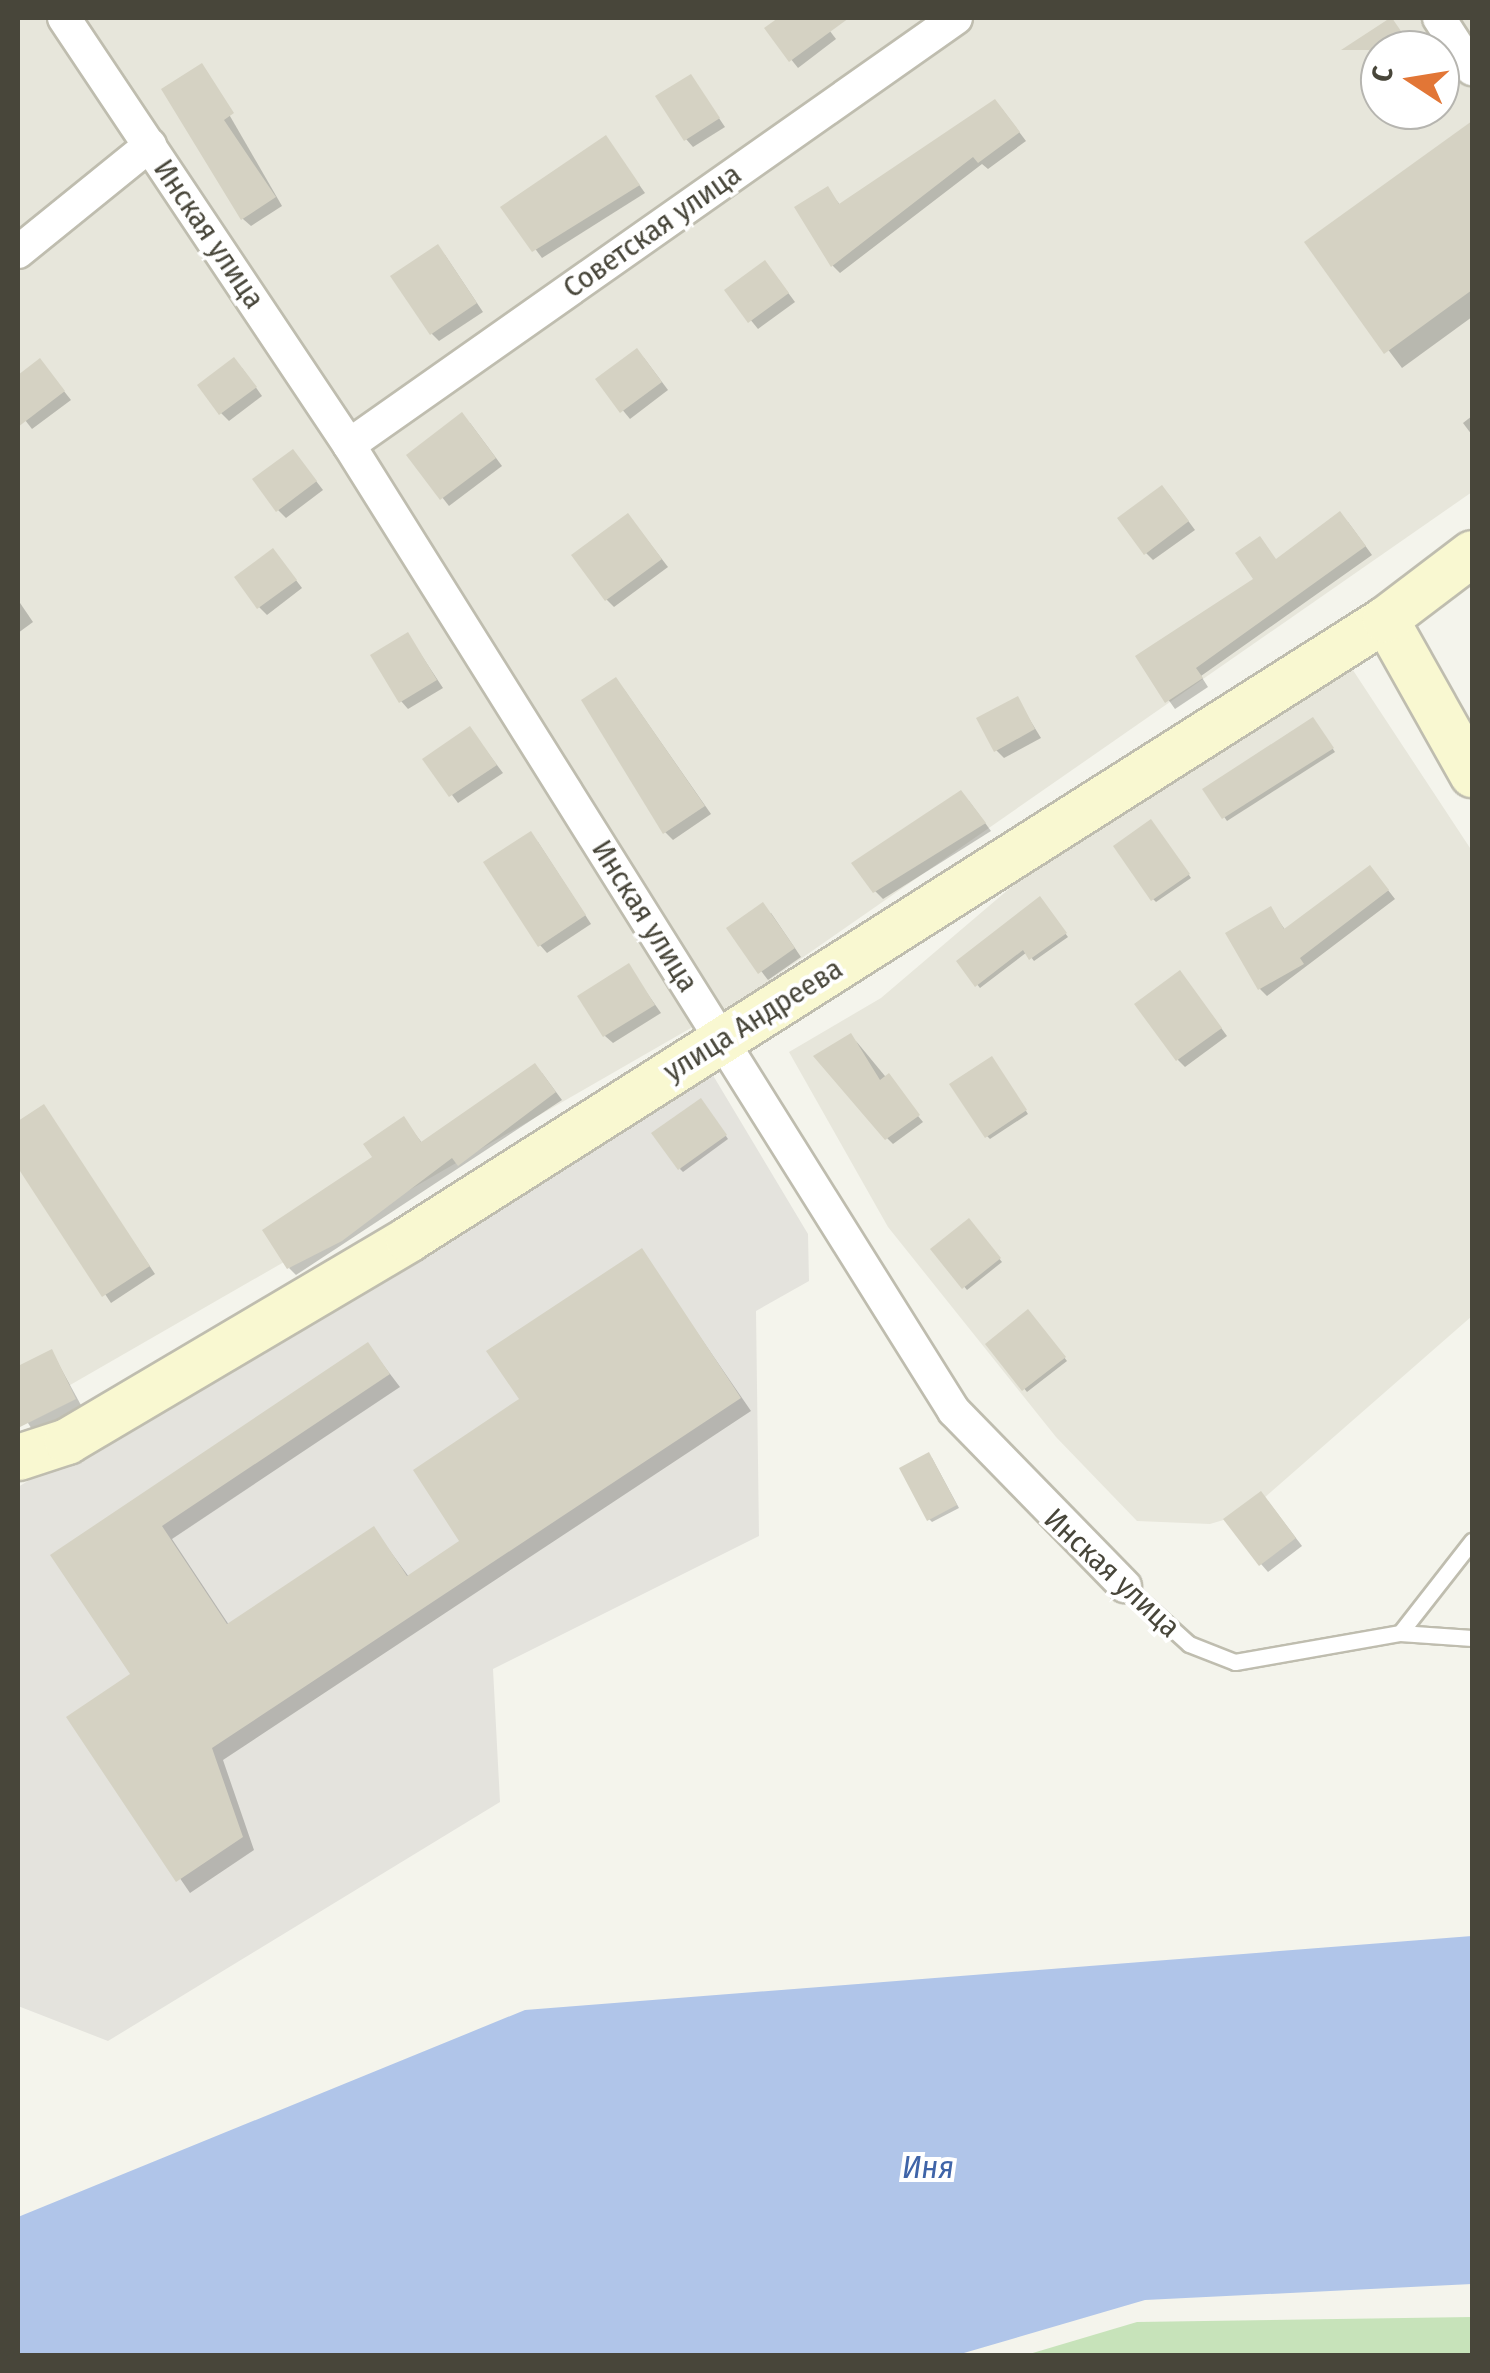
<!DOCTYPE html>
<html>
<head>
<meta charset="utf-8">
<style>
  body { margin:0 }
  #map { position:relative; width:1490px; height:2373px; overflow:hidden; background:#f4f4ec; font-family:"Fira Sans Condensed",sans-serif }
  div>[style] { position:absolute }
  .residential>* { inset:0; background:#e7e6db }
  .industrial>* { inset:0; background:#e4e3dd }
  .green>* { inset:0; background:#c7e3ba }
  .water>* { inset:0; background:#b0c5e9 }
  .shadow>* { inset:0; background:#0003 }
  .building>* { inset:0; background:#d5d2c3 }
  .roads { filter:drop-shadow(2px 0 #bfbdaf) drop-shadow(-2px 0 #bfbdaf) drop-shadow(0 2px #bfbdaf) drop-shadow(0 -2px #bfbdaf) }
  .lane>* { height:15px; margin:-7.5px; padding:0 7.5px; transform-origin:7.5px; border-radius:7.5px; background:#fff }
  .street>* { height:32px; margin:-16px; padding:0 16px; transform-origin:16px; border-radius:16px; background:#fff }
  .secondary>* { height:45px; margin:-22.5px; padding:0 22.5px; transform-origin:22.5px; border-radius:22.5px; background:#f9f8d1 }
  span { translate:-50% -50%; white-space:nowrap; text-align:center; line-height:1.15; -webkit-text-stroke:8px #fff; paint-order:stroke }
  .street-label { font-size:30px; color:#48463a }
  .water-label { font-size:32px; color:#3f64a8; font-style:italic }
  .frame { position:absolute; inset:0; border:20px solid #48463a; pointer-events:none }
  .north { position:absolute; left:1360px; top:30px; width:100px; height:100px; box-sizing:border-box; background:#fff; border:2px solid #b6b5b0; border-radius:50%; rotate:282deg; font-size:28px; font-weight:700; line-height:40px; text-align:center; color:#48463a }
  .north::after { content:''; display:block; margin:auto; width:35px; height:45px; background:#e27636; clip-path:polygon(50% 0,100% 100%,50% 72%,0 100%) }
</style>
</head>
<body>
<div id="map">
  <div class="residential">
    <div style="clip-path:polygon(evenodd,18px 18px,1472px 18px,1472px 492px,750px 994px,18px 1415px,18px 18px,1380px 50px,1440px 50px,1440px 110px,1380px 110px,1380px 50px)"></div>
    <div style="clip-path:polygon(1341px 652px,1472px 851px,1472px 1316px,1247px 1513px,1210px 1524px,1137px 1521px,1056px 1437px,888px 1227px,789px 1052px,881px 998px,1104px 808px)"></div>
  </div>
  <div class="industrial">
    <div style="clip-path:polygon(711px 1072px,808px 1234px,809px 1281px,756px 1311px,759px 1536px,493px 1669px,500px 1802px,108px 2041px,18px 2006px,18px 1487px)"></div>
  </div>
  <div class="green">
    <div style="clip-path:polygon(1472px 2317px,1472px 2355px,1026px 2355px,1137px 2322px)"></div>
  </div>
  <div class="water">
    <div style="clip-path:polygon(1472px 1936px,1472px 2284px,1145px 2300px,957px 2355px,18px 2355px,18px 2217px,525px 2010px)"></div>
  </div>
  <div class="shadow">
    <div style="clip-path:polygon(783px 18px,820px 18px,836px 39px,798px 68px,767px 29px)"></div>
    <div style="clip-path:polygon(1391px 20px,1414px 50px,1380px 50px,1380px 66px,1362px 39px)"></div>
    <div style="clip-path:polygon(201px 66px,282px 206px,251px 226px,243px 219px)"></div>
    <div style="clip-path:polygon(691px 77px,725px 127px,693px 147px,686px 139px)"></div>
    <div style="clip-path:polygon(1002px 109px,1026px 141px,988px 169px,982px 164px,840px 273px,833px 266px,798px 208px,828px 190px,841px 206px)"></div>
    <div style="clip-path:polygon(1472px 124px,1472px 317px,1402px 368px,1308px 243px)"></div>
    <div style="clip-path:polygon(606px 138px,645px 193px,542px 258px,504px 207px)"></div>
    <div style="clip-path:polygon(445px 255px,483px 312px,439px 341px,432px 334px)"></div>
    <div style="clip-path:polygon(772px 271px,795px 302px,758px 329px,727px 291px)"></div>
    <div style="clip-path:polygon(644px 358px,668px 390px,630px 419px,598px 380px)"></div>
    <div style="clip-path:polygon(40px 361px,71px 400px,32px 429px,18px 411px,18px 378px)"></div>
    <div style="clip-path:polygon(242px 368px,262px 396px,229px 421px,221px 413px)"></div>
    <div style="clip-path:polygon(1472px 416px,1472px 435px,1463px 423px)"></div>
    <div style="clip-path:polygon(470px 423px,502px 466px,449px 506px,409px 455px)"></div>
    <div style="clip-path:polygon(300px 460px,323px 490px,286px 518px,278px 510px)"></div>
    <div style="clip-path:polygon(1169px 495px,1195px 530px,1153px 560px,1146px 553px)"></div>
    <div style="clip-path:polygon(1348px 522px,1372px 555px,1201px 676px,1208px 687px,1175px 709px,1138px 657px)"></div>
    <div style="clip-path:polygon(635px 524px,668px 567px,614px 607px,606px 599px)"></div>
    <div style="clip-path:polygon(280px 559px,302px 588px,267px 615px,259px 607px)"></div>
    <div style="clip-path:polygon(18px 600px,33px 622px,18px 633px)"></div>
    <div style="clip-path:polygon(408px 635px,443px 688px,408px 709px,401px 701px)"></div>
    <div style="clip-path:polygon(623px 688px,711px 814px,673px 840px,665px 832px)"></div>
    <div style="clip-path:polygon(1017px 699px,1041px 738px,1004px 758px,996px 750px)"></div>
    <div style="clip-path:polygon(1316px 724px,1335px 752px,1227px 821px,1205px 789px)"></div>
    <div style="clip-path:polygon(470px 729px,503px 773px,458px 803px,426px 760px)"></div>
    <div style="clip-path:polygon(969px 801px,991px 831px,883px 899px,875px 891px)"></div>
    <div style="clip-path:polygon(1154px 825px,1191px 878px,1156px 902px,1153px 899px)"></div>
    <div style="clip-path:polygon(538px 842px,591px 924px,547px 953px,540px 945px)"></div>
    <div style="clip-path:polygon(1377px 876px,1395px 899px,1267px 996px,1260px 989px,1271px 910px,1286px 931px)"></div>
    <div style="clip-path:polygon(1042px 902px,1068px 937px,1034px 961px,1027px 952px,980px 988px,959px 962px)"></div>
    <div style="clip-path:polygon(771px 913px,801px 957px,768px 980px,729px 929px)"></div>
    <div style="clip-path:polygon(628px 966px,661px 1013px,613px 1043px,605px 1036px)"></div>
    <div style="clip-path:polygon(1187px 981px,1227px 1036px,1185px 1067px,1178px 1060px)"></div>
    <div style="clip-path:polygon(856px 1041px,923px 1122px,893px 1144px,887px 1138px)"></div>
    <div style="clip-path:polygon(994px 1062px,1028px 1114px,990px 1139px,987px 1136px)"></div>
    <div style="clip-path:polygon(542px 1073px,562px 1100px,296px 1275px,289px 1268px,404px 1120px,423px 1144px)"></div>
    <div style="clip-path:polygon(704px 1104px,728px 1139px,683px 1172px,680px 1169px)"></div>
    <div style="clip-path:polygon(43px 1107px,155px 1274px,111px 1303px,18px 1163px,18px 1124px)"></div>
    <div style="clip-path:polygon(969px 1222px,1002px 1262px,967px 1290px,934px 1249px)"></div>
    <div style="clip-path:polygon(641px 1251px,751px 1411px,223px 1760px,254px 1850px,190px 1893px,70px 1717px,133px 1675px,54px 1556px,368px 1345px,400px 1387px,172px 1539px,229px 1625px,374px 1529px,409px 1577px,463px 1542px,522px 1400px)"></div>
    <div style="clip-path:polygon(1028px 1312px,1067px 1361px,1027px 1392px,988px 1344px)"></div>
    <div style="clip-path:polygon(52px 1352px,82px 1407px,33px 1431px,18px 1407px,18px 1369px)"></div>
    <div style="clip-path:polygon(932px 1458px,959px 1508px,932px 1522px,929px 1519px)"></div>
    <div style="clip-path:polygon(1268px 1501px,1302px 1546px,1268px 1572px,1261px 1564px)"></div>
  </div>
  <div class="building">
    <div style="clip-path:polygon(778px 18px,849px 18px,789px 62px,764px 28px)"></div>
    <div style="clip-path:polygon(1392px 18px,1414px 50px,1341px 50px,1390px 18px)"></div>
    <div style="clip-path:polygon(202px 63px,234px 113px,224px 120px,276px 197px,241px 220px,161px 89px)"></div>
    <div style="clip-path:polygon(691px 74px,720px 118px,684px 141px,655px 96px)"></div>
    <div style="clip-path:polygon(995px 99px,1020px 132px,978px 163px,973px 157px,831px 267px,794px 207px,828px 186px,839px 204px)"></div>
    <div style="clip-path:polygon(1472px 121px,1472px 290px,1384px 354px,1304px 242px)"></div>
    <div style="clip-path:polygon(606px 135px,640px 185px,532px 252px,500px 207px)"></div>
    <div style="clip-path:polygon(438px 244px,477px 303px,430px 335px,390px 276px)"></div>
    <div style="clip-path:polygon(765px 260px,789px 293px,748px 323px,724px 290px)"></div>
    <div style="clip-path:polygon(637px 348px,662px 382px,620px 413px,595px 379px)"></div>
    <div style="clip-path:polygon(234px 357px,257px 387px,219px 415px,197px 385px)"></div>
    <div style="clip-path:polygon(40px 358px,65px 391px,18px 427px,18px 375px)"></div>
    <div style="clip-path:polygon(462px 412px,496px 458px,440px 500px,406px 455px)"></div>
    <div style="clip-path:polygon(293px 449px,317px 481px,276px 512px,252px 479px)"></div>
    <div style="clip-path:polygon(1162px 485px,1189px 521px,1144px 555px,1117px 518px)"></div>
    <div style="clip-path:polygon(1340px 511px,1366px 546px,1196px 668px,1203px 678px,1165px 703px,1135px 656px,1253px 579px,1235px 553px,1260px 536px,1276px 559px)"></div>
    <div style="clip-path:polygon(628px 513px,662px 559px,605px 601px,571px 555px)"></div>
    <div style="clip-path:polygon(273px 548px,297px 580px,257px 609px,234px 577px)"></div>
    <div style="clip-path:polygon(408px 632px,437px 680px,399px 703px,370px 655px)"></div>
    <div style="clip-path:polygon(616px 677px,705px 806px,663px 834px,581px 700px)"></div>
    <div style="clip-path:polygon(1018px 696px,1035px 729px,994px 752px,976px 718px)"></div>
    <div style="clip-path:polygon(1313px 717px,1334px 748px,1222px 819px,1202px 789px)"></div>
    <div style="clip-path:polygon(470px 726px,497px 765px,449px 797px,422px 759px)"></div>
    <div style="clip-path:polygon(961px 790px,986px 823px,873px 893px,851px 863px)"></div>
    <div style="clip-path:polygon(1151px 819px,1190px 874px,1151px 901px,1113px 846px)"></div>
    <div style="clip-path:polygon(531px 831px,586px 915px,538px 947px,483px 862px)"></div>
    <div style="clip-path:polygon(1370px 865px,1389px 890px,1300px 958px,1304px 964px,1258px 990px,1225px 933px,1271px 906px,1284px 929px)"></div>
    <div style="clip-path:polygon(1040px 896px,1067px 933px,1029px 960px,1023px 950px,975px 987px,956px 961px)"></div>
    <div style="clip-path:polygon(763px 902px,795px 948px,758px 974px,726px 928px)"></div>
    <div style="clip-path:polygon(629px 963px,655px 1005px,603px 1037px,577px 996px)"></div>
    <div style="clip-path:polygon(1180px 970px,1222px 1028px,1176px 1061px,1134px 1004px)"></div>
    <div style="clip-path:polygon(851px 1033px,880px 1080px,889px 1073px,920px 1115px,885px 1140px,813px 1056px)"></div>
    <div style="clip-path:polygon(992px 1056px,1027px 1110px,985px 1138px,949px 1084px)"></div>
    <div style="clip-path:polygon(535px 1063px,556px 1092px,458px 1166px,452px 1158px,342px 1241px,287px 1269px,262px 1230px,372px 1157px,363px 1144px,404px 1116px,421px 1142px)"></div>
    <div style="clip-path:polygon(701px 1098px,727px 1135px,678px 1170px,651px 1133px)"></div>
    <div style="clip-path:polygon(44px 1104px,150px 1266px,102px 1297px,18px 1168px,18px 1121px)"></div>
    <div style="clip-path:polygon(969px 1218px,1001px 1258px,962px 1289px,930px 1249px)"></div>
    <div style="clip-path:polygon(642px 1248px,741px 1398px,212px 1748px,243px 1837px,176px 1882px,66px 1717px,130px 1674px,50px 1555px,368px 1342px,390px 1374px,162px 1526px,227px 1624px,374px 1526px,407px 1576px,459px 1541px,413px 1470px,519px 1399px,486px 1351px)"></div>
    <div style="clip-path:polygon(1028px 1309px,1066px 1357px,1022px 1391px,985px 1344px)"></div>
    <div style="clip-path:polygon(52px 1349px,76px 1399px,18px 1428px,18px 1366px)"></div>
    <div style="clip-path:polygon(929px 1452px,957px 1505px,927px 1521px,899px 1468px)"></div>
    <div style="clip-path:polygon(1261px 1491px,1296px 1538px,1259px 1566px,1223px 1519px)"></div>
  </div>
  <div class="roads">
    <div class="lane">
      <div style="left:1125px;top:1586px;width:86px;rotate:42.2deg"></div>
      <div style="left:1189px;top:1644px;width:49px;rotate:21.4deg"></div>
      <div style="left:1235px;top:1662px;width:168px;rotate:-10deg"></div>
      <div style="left:1400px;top:1633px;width:117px;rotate:-52deg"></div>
      <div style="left:1400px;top:1633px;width:72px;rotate:4deg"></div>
    </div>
    <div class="street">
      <div style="left:64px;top:18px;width:513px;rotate:56.28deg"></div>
      <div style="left:349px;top:445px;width:1140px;rotate:57.94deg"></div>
      <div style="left:954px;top:1411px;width:245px;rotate:45.7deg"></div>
      <div style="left:1439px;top:18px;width:61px;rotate:57.1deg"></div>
      <div style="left:18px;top:252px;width:170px;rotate:-39deg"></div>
      <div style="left:349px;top:445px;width:742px;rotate:-35.12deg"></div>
    </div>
    <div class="secondary">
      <div style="left:1385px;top:619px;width:178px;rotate:60.7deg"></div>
      <div style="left:18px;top:1457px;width:52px;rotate:-18.1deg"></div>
      <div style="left:67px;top:1441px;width:396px;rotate:-30.6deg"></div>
      <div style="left:408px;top:1239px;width:1157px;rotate:-32.4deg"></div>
      <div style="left:1385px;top:619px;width:109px;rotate:-37.2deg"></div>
    </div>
  </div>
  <div class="street-label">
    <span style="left:652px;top:231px;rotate:-35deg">Советская улица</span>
    <span style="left:209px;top:234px;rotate:56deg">Инская улица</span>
    <span style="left:645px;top:916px;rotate:58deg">Инская улица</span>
    <span style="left:753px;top:1020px;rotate:-32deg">улица Андреева</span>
    <span style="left:1112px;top:1573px;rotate:43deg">Инская улица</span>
  </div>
  <div class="water-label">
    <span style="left:928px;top:2167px">Иня</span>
  </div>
  <div class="frame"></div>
  <div class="north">С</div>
</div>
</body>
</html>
